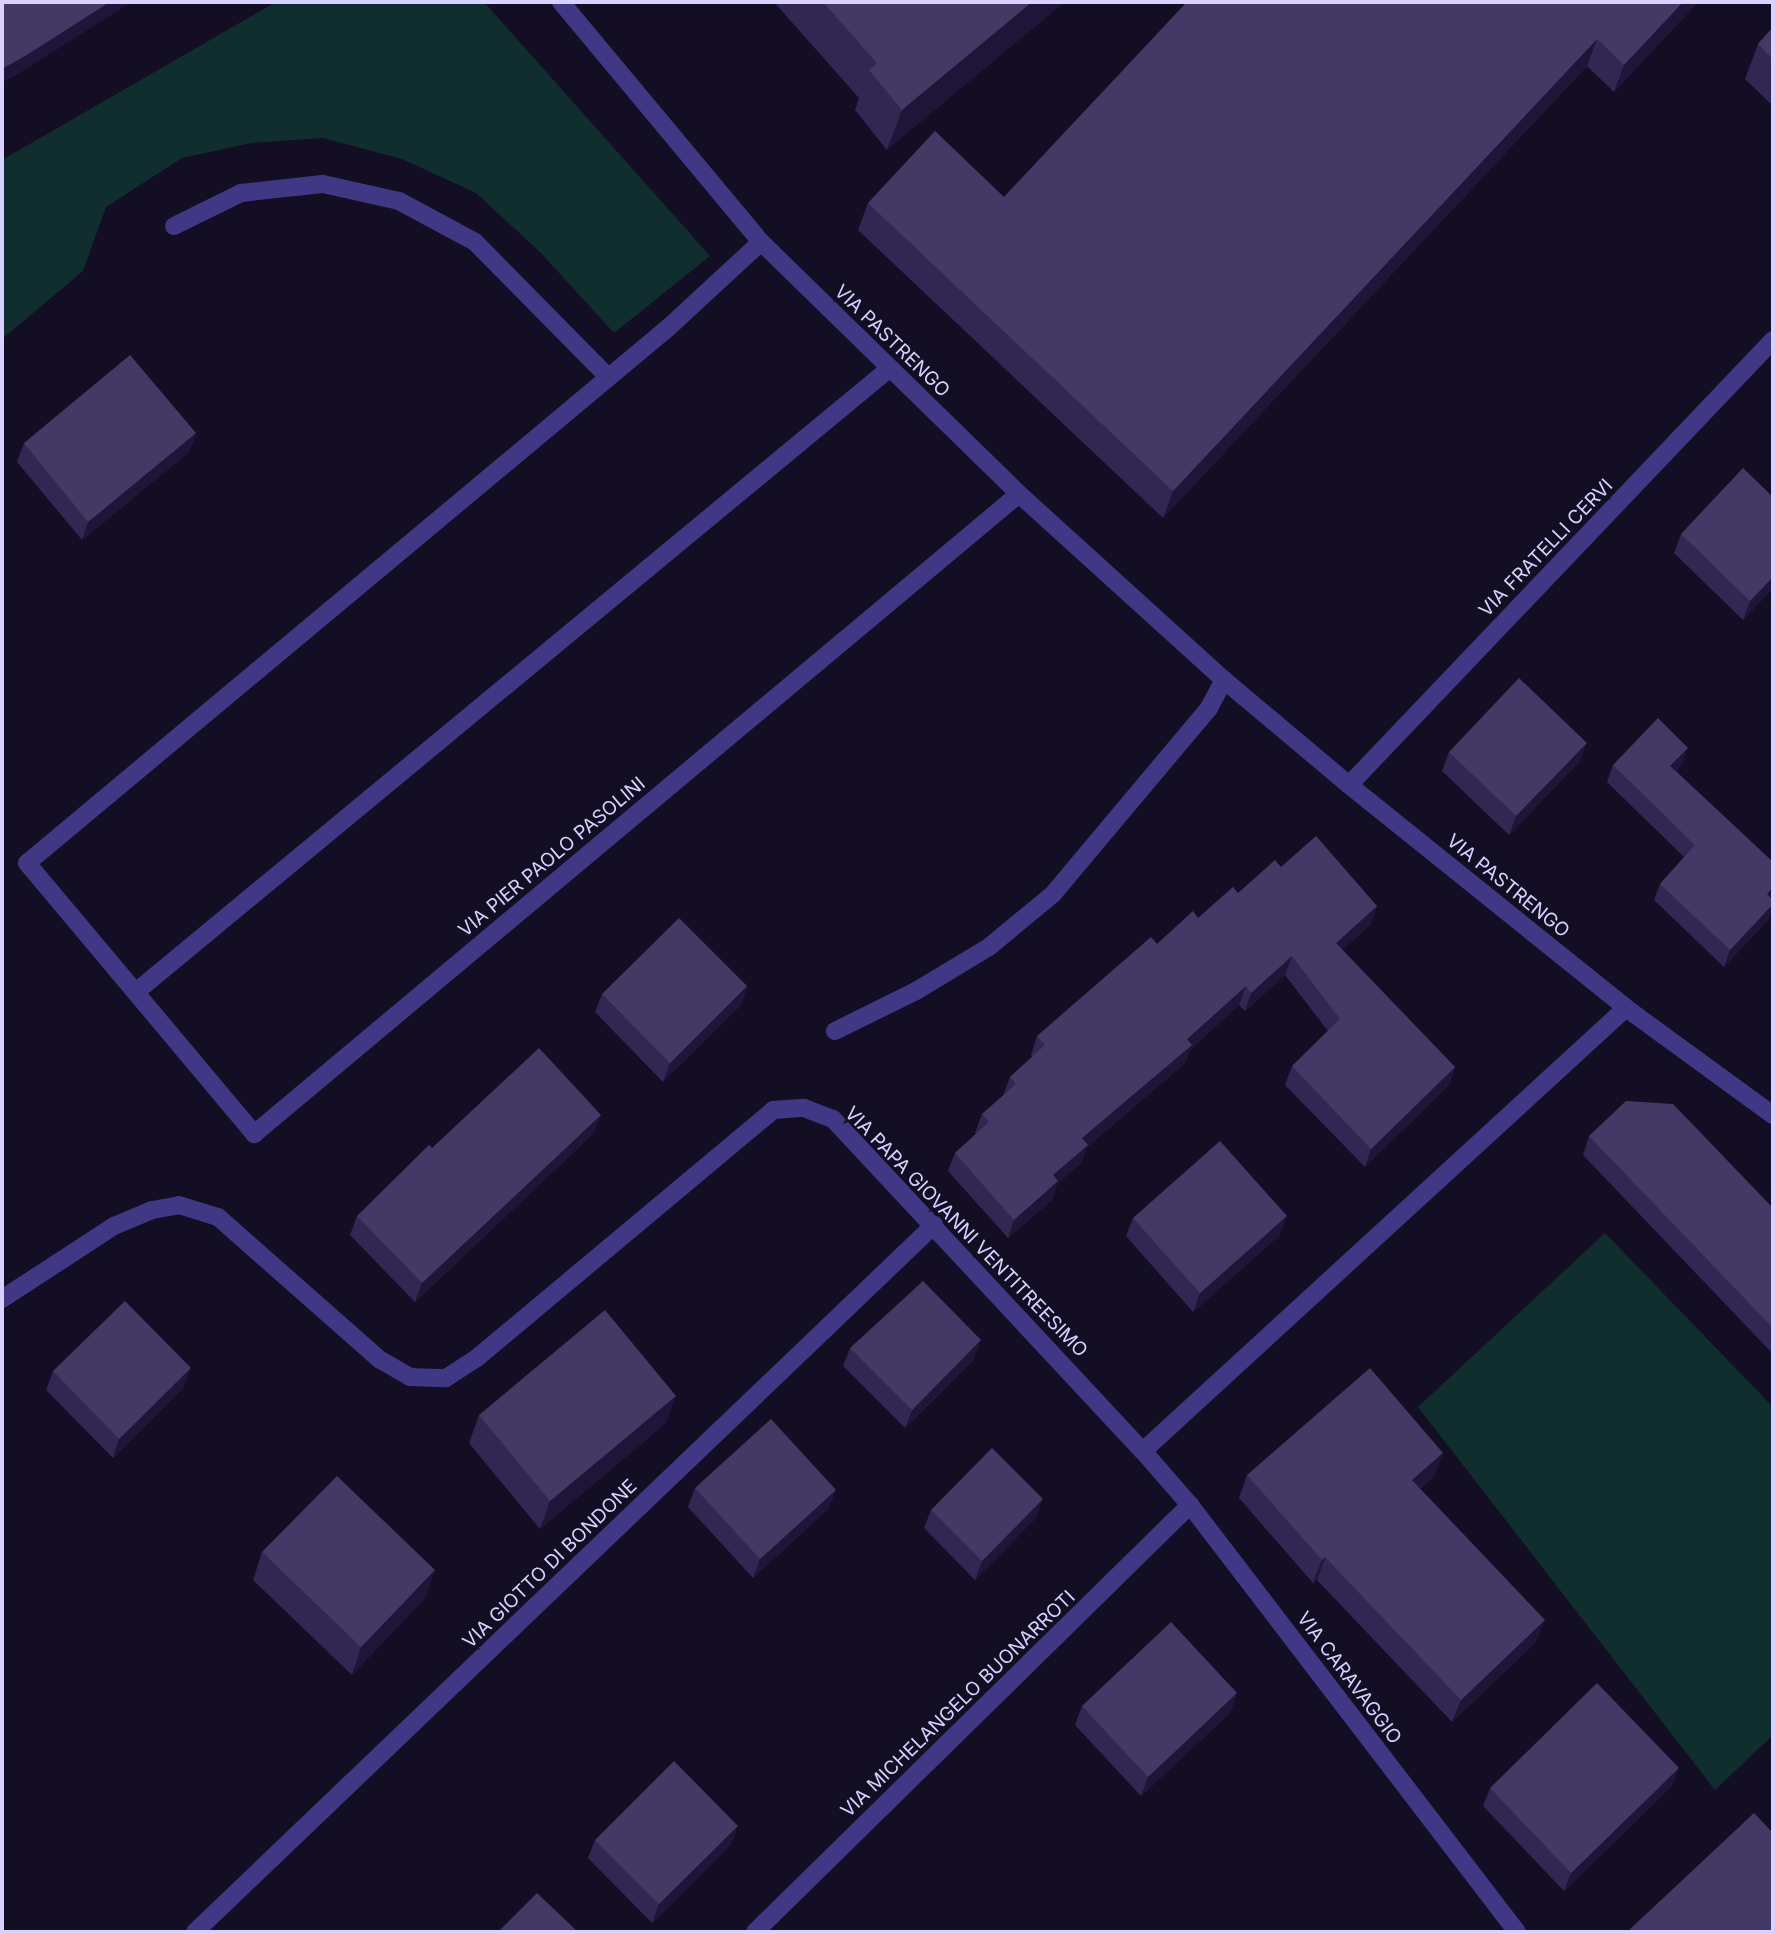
<!DOCTYPE html>
<html>
<head>
<meta charset="utf-8">
<style>
  body { margin:0 }
  #map { position:relative; width:1775px; height:1934px; overflow:hidden; background:#130e24; font-family:Inter,sans-serif }
  div>[style] { position:absolute }
  .green>* { inset:0; background:#112e2e }
  .minor>* { height:18px; margin:-9px; padding:0 9px; transform-origin:9px; border-radius:9px; background:#403884 }
  .wall>* { inset:0; background:#322753 }
  .shaded-wall>* { inset:0; background:#1e1538 }
  .building>* { inset:0; background:#443965 }
  span { translate:-50% -50%; white-space:nowrap; text-align:center; line-height:1.15; -webkit-text-stroke:5px #130e24; paint-order:stroke }
  .street-label { font-size:19px; color:#d9d1ff }
  .frame { position:absolute; inset:0; border:4px solid #d9d1ff; pointer-events:none }
</style>
</head>
<body>
<div id="map">
  <div class="green">
    <div style="clip-path:polygon(276px 2px,484px 2px,710px 256px,614px 333px,541px 253px,476px 193px,402px 159px,323px 138px,251px 143px,182px 158px,106px 207px,83px 271px,2px 339px,2px 160px)"></div>
    <div style="clip-path:polygon(1605px 1233px,1773px 1407px,1773px 1735px,1715px 1790px,1418px 1407px)"></div>
  </div>
  <div class="minor">
    <div style="left:561px;top:2px;width:312px;rotate:50.2deg"></div>
    <div style="left:761px;top:242px;width:361px;rotate:44.3deg"></div>
    <div style="left:1019px;top:494px;width:277px;rotate:42.2deg"></div>
    <div style="left:1224px;top:680px;width:163px;rotate:40deg"></div>
    <div style="left:1349px;top:785px;width:356px;rotate:38.8deg"></div>
    <div style="left:1626px;top:1008px;width:182px;rotate:36.1deg"></div>
    <div style="left:174px;top:226px;width:75px;rotate:-26.2deg"></div>
    <div style="left:241px;top:193px;width:82px;rotate:-6.3deg"></div>
    <div style="left:323px;top:184px;width:78px;rotate:12.6deg"></div>
    <div style="left:399px;top:201px;width:86px;rotate:28.3deg"></div>
    <div style="left:475px;top:242px;width:190px;rotate:45.4deg"></div>
    <div style="left:761px;top:242px;width:125px;rotate:137.3deg"></div>
    <div style="left:669px;top:327px;width:836px;rotate:140.14deg"></div>
    <div style="left:27px;top:863px;width:354px;rotate:50deg"></div>
    <div style="left:254px;top:1134px;width:997px;rotate:-39.92deg"></div>
    <div style="left:1349px;top:785px;width:615px;rotate:-46.38deg"></div>
    <div style="left:137px;top:991px;width:976px;rotate:-39.6deg"></div>
    <div style="left:835px;top:1031px;width:90px;rotate:-26.3deg"></div>
    <div style="left:916px;top:991px;width:85px;rotate:-31.1deg"></div>
    <div style="left:989px;top:947px;width:83px;rotate:-39.6deg"></div>
    <div style="left:1053px;top:894px;width:243px;rotate:-50deg"></div>
    <div style="left:1209px;top:708px;width:32px;rotate:-62deg"></div>
    <div style="left:2px;top:1299px;width:134px;rotate:-33.1deg"></div>
    <div style="left:114px;top:1226px;width:41px;rotate:-22.8deg"></div>
    <div style="left:152px;top:1210px;width:27px;rotate:-10deg"></div>
    <div style="left:179px;top:1205px;width:41px;rotate:17.1deg"></div>
    <div style="left:218px;top:1217px;width:215px;rotate:41.4deg"></div>
    <div style="left:379px;top:1359px;width:36px;rotate:30deg"></div>
    <div style="left:410px;top:1377px;width:36px;rotate:2deg"></div>
    <div style="left:446px;top:1378px;width:38px;rotate:-33deg"></div>
    <div style="left:478px;top:1357px;width:385px;rotate:-39.9deg"></div>
    <div style="left:773px;top:1110px;width:31px;rotate:-4deg"></div>
    <div style="left:804px;top:1108px;width:31px;rotate:21deg"></div>
    <div style="left:833px;top:1119px;width:454px;rotate:47deg"></div>
    <div style="left:1143px;top:1451px;width:72px;rotate:49deg"></div>
    <div style="left:1190px;top:1505px;width:538px;rotate:52.55deg"></div>
    <div style="left:1143px;top:1451px;width:655px;rotate:-42.53deg"></div>
    <div style="left:195px;top:1932px;width:1023px;rotate:-43.73deg"></div>
    <div style="left:755px;top:1932px;width:610px;rotate:-44.47deg"></div>
  </div>
  <div class="wall">
    <div style="clip-path:polygon(774px 2px,946px 2px,887px 150px,855px 110px,859px 98px)"></div>
    <div style="clip-path:polygon(1187px 2px,1698px 2px,1614px 92px,1587px 66px,1163px 518px,858px 230px,868px 203px,1004px 197px)"></div>
    <div style="clip-path:polygon(1773px 27px,1773px 106px,1745px 79px,1758px 44px)"></div>
    <div style="clip-path:polygon(196px 433px,189px 452px,82px 540px,17px 462px,24px 443px)"></div>
    <div style="clip-path:polygon(1773px 497px,1773px 588px,1743px 620px,1674px 553px,1681px 534px)"></div>
    <div style="clip-path:polygon(1449px 752px,1580px 761px,1509px 835px,1442px 771px)"></div>
    <div style="clip-path:polygon(1682px 764px,1676px 771px,1773px 862px,1773px 897px,1772px 899px,1773px 900px,1773px 908px,1769px 919px,1724px 967px,1654px 900px,1660px 884px,1684px 857px,1607px 782px,1613px 765px)"></div>
    <div style="clip-path:polygon(1281px 867px,1377px 906px,1371px 924px,1342px 950px,1455px 1067px,1449px 1085px,1365px 1167px,1285px 1085px,1292px 1066px,1328px 1031px,1285px 975px,1245px 1011px,1239px 1005px,1190px 1050px,1185px 1063px,1087px 1147px,1081px 1163px,1057px 1184px,1052px 1200px,1008px 1238px,948px 1171px,955px 1153px,976px 1134px,975px 1133px,982px 1114px,1003px 1096px,1010px 1077px,1032px 1057px,1031px 1055px,1037px 1036px,1157px 944px)"></div>
    <div style="clip-path:polygon(747px 986px,741px 1005px,663px 1082px,595px 1012px,602px 994px)"></div>
    <div style="clip-path:polygon(594px 1133px,415px 1302px,350px 1235px,357px 1216px,432px 1148px)"></div>
    <div style="clip-path:polygon(1589px 1136px,1773px 1208px,1773px 1354px,1583px 1155px)"></div>
    <div style="clip-path:polygon(1133px 1218px,1280px 1235px,1193px 1312px,1126px 1236px)"></div>
    <div style="clip-path:polygon(850px 1348px,974px 1359px,905px 1428px,843px 1366px)"></div>
    <div style="clip-path:polygon(53px 1371px,184px 1387px,113px 1458px,46px 1390px)"></div>
    <div style="clip-path:polygon(479px 1415px,666px 1423px,540px 1529px,469px 1443px)"></div>
    <div style="clip-path:polygon(1247px 1475px,1435px 1475px,1420px 1489px,1536px 1642px,1452px 1722px,1317px 1580px,1313px 1583px,1239px 1498px)"></div>
    <div style="clip-path:polygon(695px 1488px,829px 1508px,753px 1578px,688px 1507px)"></div>
    <div style="clip-path:polygon(931px 1510px,1036px 1518px,975px 1580px,924px 1528px)"></div>
    <div style="clip-path:polygon(262px 1552px,426px 1597px,352px 1675px,253px 1580px)"></div>
    <div style="clip-path:polygon(1082px 1706px,1231px 1712px,1141px 1796px,1075px 1725px)"></div>
    <div style="clip-path:polygon(1672px 1786px,1564px 1891px,1483px 1806px,1490px 1788px)"></div>
    <div style="clip-path:polygon(595px 1840px,731px 1844px,652px 1923px,588px 1858px)"></div>
  </div>
  <div class="shaded-wall">
    <div style="clip-path:polygon(110px 2px,132px 2px,18px 74px,2px 83px,2px 69px)"></div>
    <div style="clip-path:polygon(1032px 2px,1065px 2px,887px 150px,902px 110px)"></div>
    <div style="clip-path:polygon(1683px 2px,1698px 2px,1614px 92px,1624px 65px)"></div>
    <div style="clip-path:polygon(1597px 39px,1587px 66px,1163px 518px,1173px 491px)"></div>
    <div style="clip-path:polygon(196px 433px,189px 452px,82px 540px,88px 522px)"></div>
    <div style="clip-path:polygon(1773px 577px,1773px 588px,1743px 620px,1750px 601px)"></div>
    <div style="clip-path:polygon(1587px 743px,1580px 761px,1509px 835px,1516px 816px)"></div>
    <div style="clip-path:polygon(1688px 748px,1682px 764px,1664px 782px,1670px 766px)"></div>
    <div style="clip-path:polygon(1773px 887px,1773px 897px,1761px 910px,1767px 894px)"></div>
    <div style="clip-path:polygon(1773px 904px,1773px 908px,1769px 919px,1724px 967px,1730px 950px)"></div>
    <div style="clip-path:polygon(1377px 906px,1371px 924px,1329px 962px,1336px 943px)"></div>
    <div style="clip-path:polygon(1292px 956px,1285px 975px,1245px 1011px,1251px 993px)"></div>
    <div style="clip-path:polygon(747px 986px,741px 1005px,663px 1082px,670px 1063px)"></div>
    <div style="clip-path:polygon(1246px 986px,1239px 1005px,1190px 1050px,1185px 1063px,1087px 1147px,1081px 1163px,1057px 1184px,1052px 1200px,1008px 1238px,1014px 1220px,1053px 1175px,1082px 1138px,1187px 1039px)"></div>
    <div style="clip-path:polygon(1455px 1067px,1449px 1085px,1365px 1167px,1371px 1149px)"></div>
    <div style="clip-path:polygon(601px 1115px,594px 1133px,415px 1302px,422px 1283px)"></div>
    <div style="clip-path:polygon(1287px 1216px,1280px 1235px,1193px 1312px,1200px 1293px)"></div>
    <div style="clip-path:polygon(981px 1340px,974px 1359px,905px 1428px,912px 1410px)"></div>
    <div style="clip-path:polygon(191px 1368px,184px 1387px,113px 1458px,119px 1439px)"></div>
    <div style="clip-path:polygon(676px 1396px,666px 1423px,540px 1529px,550px 1501px)"></div>
    <div style="clip-path:polygon(1443px 1453px,1435px 1475px,1404px 1503px,1412px 1480px)"></div>
    <div style="clip-path:polygon(836px 1490px,829px 1508px,753px 1578px,760px 1559px)"></div>
    <div style="clip-path:polygon(1043px 1499px,1036px 1518px,975px 1580px,982px 1561px)"></div>
    <div style="clip-path:polygon(1325px 1557px,1317px 1580px,1313px 1583px,1322px 1560px)"></div>
    <div style="clip-path:polygon(435px 1570px,426px 1597px,352px 1675px,361px 1647px)"></div>
    <div style="clip-path:polygon(1545px 1620px,1536px 1642px,1452px 1722px,1461px 1700px)"></div>
    <div style="clip-path:polygon(1237px 1693px,1231px 1712px,1141px 1796px,1148px 1777px)"></div>
    <div style="clip-path:polygon(1679px 1768px,1672px 1786px,1564px 1891px,1571px 1873px)"></div>
    <div style="clip-path:polygon(738px 1826px,731px 1844px,652px 1923px,659px 1904px)"></div>
  </div>
  <div class="building">
    <div style="clip-path:polygon(2px 2px,110px 2px,25px 56px,2px 69px)"></div>
    <div style="clip-path:polygon(823px 2px,946px 2px,948px 4px,951px 2px,1032px 2px,902px 110px,869px 70px,877px 63px)"></div>
    <div style="clip-path:polygon(1187px 2px,1683px 2px,1624px 65px,1597px 39px,1173px 491px,868px 203px,935px 131px,1004px 197px)"></div>
    <div style="clip-path:polygon(1773px 27px,1773px 59px,1758px 44px)"></div>
    <div style="clip-path:polygon(130px 355px,196px 433px,88px 522px,24px 443px)"></div>
    <div style="clip-path:polygon(1743px 468px,1773px 497px,1773px 577px,1750px 601px,1681px 534px)"></div>
    <div style="clip-path:polygon(1519px 678px,1587px 743px,1516px 816px,1449px 752px)"></div>
    <div style="clip-path:polygon(1658px 718px,1688px 748px,1670px 766px,1773px 862px,1773px 887px,1767px 894px,1773px 900px,1773px 904px,1730px 950px,1660px 884px,1695px 845px,1613px 765px)"></div>
    <div style="clip-path:polygon(1316px 836px,1377px 906px,1336px 943px,1455px 1067px,1371px 1149px,1292px 1066px,1340px 1019px,1292px 956px,1251px 993px,1246px 986px,1187px 1039px,1192px 1045px,1082px 1138px,1088px 1145px,1053px 1175px,1058px 1181px,1014px 1220px,955px 1153px,989px 1122px,982px 1114px,1016px 1084px,1010px 1077px,1045px 1045px,1037px 1036px,1151px 937px,1157px 944px,1193px 911px,1198px 918px,1233px 887px,1238px 893px,1275px 860px,1281px 867px)"></div>
    <div style="clip-path:polygon(679px 918px,747px 986px,670px 1063px,602px 994px)"></div>
    <div style="clip-path:polygon(539px 1048px,601px 1115px,422px 1283px,357px 1216px,429px 1145px,432px 1148px)"></div>
    <div style="clip-path:polygon(1626px 1101px,1673px 1104px,1773px 1208px,1773px 1328px,1589px 1136px)"></div>
    <div style="clip-path:polygon(1220px 1141px,1287px 1216px,1200px 1293px,1133px 1218px)"></div>
    <div style="clip-path:polygon(923px 1281px,981px 1340px,912px 1410px,850px 1348px)"></div>
    <div style="clip-path:polygon(125px 1301px,191px 1368px,119px 1439px,53px 1371px)"></div>
    <div style="clip-path:polygon(605px 1310px,676px 1396px,550px 1501px,479px 1415px)"></div>
    <div style="clip-path:polygon(1370px 1368px,1443px 1453px,1412px 1480px,1545px 1620px,1461px 1700px,1325px 1557px,1322px 1560px,1247px 1475px)"></div>
    <div style="clip-path:polygon(771px 1419px,836px 1490px,760px 1559px,695px 1488px)"></div>
    <div style="clip-path:polygon(992px 1448px,1043px 1499px,982px 1561px,931px 1510px)"></div>
    <div style="clip-path:polygon(337px 1476px,435px 1570px,361px 1647px,262px 1552px)"></div>
    <div style="clip-path:polygon(1171px 1622px,1237px 1693px,1148px 1777px,1082px 1706px)"></div>
    <div style="clip-path:polygon(1597px 1683px,1679px 1768px,1571px 1873px,1490px 1788px)"></div>
    <div style="clip-path:polygon(674px 1761px,738px 1826px,659px 1904px,595px 1840px)"></div>
    <div style="clip-path:polygon(1754px 1813px,1773px 1833px,1773px 1931px,1627px 1932px)"></div>
    <div style="clip-path:polygon(537px 1893px,578px 1932px,498px 1932px)"></div>
  </div>
  <div class="street-label">
    <span style="left:892px;top:341px;rotate:44deg">VIA PASTRENGO</span>
    <span style="left:1546px;top:548px;rotate:-46deg">VIA FRATELLI CERVI</span>
    <span style="left:552px;top:857px;rotate:-40deg">VIA PIER PAOLO PASOLINI</span>
    <span style="left:1508px;top:886px;rotate:39deg">VIA PASTRENGO</span>
    <span style="left:966px;top:1232px;rotate:46deg">VIA PAPA GIOVANNI VENTITREESIMO</span>
    <span style="left:550px;top:1564px;rotate:-44deg">VIA GIOTTO DI BONDONE</span>
    <span style="left:1349px;top:1678px;rotate:53deg">VIA CARAVAGGIO</span>
    <span style="left:958px;top:1704px;rotate:-44deg">VIA MICHELANGELO BUONARROTI</span>
  </div>
  <div class="frame"></div>
</div>
</body>
</html>
